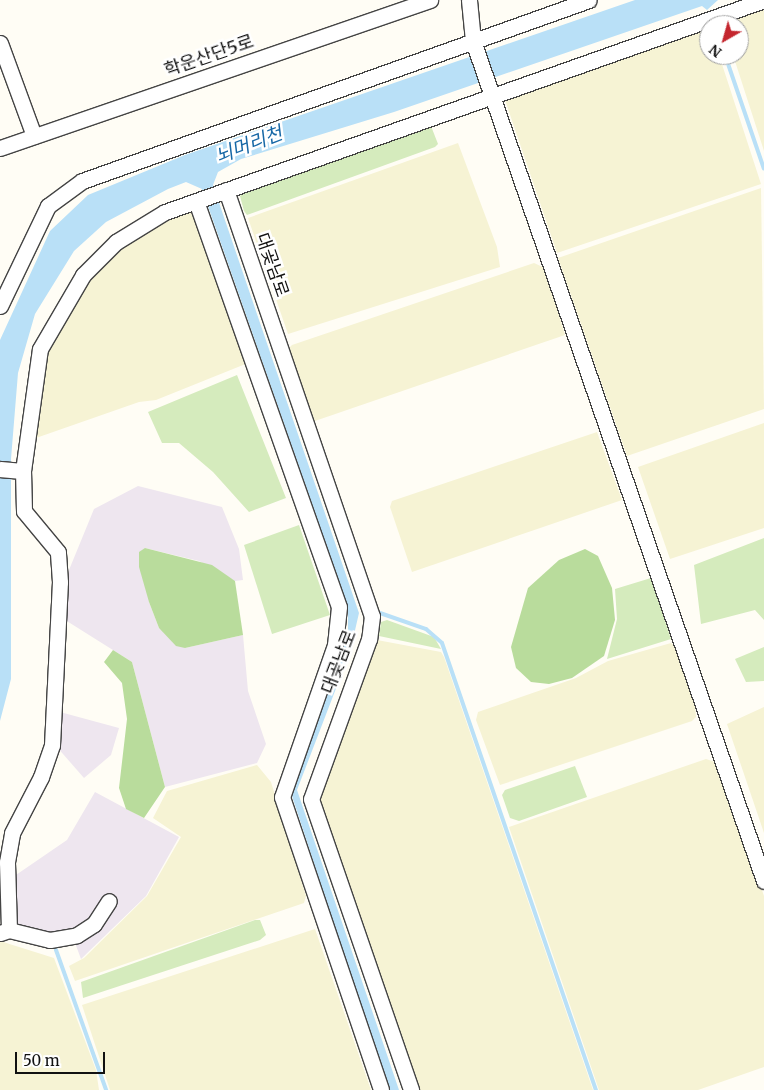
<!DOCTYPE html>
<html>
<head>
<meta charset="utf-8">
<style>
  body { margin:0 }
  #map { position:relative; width:764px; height:1090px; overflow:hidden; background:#fffdf5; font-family:Merriweather,"Noto Sans KR",serif }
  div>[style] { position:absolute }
  .industrial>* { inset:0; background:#eee6ef }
  .farmland>* { inset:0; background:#f6f3d4 }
  .green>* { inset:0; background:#d5ebbd }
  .forest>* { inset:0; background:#b9dc9c }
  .water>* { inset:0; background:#b9e0f7 }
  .stream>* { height:4px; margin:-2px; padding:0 2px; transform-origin:2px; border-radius:2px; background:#b9e0f7 }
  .roads { filter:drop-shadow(1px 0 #444) drop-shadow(-1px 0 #444) drop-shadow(0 1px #444) drop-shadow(0 -1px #444) }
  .minor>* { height:15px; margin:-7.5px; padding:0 7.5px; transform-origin:7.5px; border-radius:7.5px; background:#fff }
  span { translate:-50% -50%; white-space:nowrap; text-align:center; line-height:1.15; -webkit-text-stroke:5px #fff; paint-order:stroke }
  .street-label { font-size:18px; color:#111 }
  .water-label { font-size:19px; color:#1768a6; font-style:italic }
  .north { position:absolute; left:699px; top:15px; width:50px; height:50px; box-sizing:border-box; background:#fff; border:1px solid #a0a0a0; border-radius:50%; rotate:218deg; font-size:14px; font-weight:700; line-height:20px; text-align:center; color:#111 }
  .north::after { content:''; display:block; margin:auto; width:18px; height:22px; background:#c4262e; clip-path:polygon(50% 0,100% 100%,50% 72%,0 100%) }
  .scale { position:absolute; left:15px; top:1052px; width:90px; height:22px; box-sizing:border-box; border:2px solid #111; border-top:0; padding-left:6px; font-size:15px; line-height:18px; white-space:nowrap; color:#111; -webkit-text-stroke:4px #fff; paint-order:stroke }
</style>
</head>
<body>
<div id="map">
  <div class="industrial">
    <div style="clip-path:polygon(138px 486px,222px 507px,239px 549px,243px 580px,235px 581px,199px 561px,145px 548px,149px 602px,159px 628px,185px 648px,243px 635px,248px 691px,266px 744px,257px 763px,165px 787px,132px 662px,62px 618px,69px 570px,94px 509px)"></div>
    <div style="clip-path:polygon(60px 712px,119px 728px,111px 755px,84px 778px,56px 746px)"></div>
    <div style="clip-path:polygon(95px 792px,179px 837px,146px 896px,81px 959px,71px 932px,24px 931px,12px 916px,13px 877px,67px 840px)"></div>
  </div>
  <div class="farmland">
    <div style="clip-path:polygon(764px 8px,764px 151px,733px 55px,739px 55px,739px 25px,723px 25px)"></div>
    <div style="clip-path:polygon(709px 27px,709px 55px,719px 55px,761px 184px,557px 253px,505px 100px)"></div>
    <div style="clip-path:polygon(458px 143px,497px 247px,500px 267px,288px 334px,248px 218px)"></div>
    <div style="clip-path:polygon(761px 188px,764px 409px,627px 456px,558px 258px)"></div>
    <div style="clip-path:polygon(188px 210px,193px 213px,248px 363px,156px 400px,139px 402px,36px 438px,48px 348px,86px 280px,137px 232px)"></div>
    <div style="clip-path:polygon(534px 263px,545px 268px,565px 335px,312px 422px,288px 349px,292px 345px)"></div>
    <div style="clip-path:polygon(764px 423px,764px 528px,670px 559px,638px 467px)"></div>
    <div style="clip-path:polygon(597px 432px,622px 500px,412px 572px,390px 507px,392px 501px)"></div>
    <div style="clip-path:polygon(377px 640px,441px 652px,444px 657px,593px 1090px,418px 1090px,318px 797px)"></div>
    <div style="clip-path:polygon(671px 643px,676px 647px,695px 705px,696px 717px,692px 721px,500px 785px,476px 720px,478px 712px,576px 678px,608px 661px)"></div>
    <div style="clip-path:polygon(764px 707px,764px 833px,727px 724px)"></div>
    <div style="clip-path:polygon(706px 759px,718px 763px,764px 896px,764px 1067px,698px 1090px,599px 1090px,509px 827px)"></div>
    <div style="clip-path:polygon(257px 765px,271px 782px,306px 896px,304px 903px,75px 981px,69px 966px,84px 958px,147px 896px,181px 837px,153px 818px,167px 791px)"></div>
    <div style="clip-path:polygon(315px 929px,371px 1090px,110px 1090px,82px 1005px)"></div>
    <div style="clip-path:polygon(0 941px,54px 958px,96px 1070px,99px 1090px,0 1090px)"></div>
  </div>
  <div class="green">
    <div style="clip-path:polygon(431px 126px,438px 144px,435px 147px,247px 215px,244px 211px,240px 196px,245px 191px)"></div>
    <div style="clip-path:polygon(237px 375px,286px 498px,249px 512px,213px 472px,179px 443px,162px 443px,148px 412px)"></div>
    <div style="clip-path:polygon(299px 525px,330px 615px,272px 634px,244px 545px)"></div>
    <div style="clip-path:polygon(764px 538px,764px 620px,755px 610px,701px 624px,694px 565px)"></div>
    <div style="clip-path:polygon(651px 578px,671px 639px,607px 659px,617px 619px,615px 589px)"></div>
    <div style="clip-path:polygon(387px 620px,434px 637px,441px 649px,379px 636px,381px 622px)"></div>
    <div style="clip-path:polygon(764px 647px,764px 681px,746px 682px,735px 659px)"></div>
    <div style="clip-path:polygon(575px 766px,587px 797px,519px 821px,510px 818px,502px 795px,505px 790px)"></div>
    <div style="clip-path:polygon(255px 920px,260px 920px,266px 935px,260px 940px,83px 998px,81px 982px)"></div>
  </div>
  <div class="forest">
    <div style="clip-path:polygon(145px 548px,212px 565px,235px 581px,243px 635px,185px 648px,176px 646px,159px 628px,149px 602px,139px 567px,139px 552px)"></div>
    <div style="clip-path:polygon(585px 549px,598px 556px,612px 588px,615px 620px,604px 656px,572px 678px,549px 684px,531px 682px,516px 668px,511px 647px,528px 588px,559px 560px)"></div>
    <div style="clip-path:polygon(113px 650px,132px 662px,165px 787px,144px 818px,126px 809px,119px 788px,127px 719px,122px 683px,104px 662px)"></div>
  </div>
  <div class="water">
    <div style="clip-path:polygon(635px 0,718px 0,707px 10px,702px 6px,394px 112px,241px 159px,218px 172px,213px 185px,359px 613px,350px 652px,297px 790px,399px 1090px,388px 1090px,292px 796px,292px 783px,348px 630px,348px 607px,202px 189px,186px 182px,168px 189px,106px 222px,74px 251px,35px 314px,18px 373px,11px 459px,11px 679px,0 721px,0 340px,50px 231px,88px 195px,185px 155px)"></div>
  </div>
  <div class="stream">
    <div style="left:725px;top:55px;width:120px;rotate:71.1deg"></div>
    <div style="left:380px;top:613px;width:49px;rotate:19.2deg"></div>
    <div style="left:426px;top:629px;width:21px;rotate:41deg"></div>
    <div style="left:442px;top:643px;width:473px;rotate:71deg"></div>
    <div style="left:56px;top:950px;width:149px;rotate:70.3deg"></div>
  </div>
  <div class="roads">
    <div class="minor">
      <div style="left:469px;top:0;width:41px;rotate:84.4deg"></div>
      <div style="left:473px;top:41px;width:889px;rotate:70.89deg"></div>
      <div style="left:0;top:43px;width:99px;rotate:69.9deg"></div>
      <div style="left:0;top:148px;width:455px;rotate:-19deg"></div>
      <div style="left:226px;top:190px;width:450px;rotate:71.1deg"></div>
      <div style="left:372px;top:616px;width:23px;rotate:97deg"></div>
      <div style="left:369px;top:639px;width:170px;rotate:109.9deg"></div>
      <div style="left:311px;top:799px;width:308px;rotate:71deg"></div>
      <div style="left:196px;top:201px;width:430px;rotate:70.6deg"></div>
      <div style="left:339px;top:607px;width:38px;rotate:96deg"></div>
      <div style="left:335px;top:645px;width:161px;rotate:109.2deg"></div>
      <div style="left:282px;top:797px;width:309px;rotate:71.3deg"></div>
      <div style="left:0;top:306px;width:111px;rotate:-64.4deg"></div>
      <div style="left:48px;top:206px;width:42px;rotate:-36.3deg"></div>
      <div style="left:82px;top:181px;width:538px;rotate:-19.65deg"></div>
      <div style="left:0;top:469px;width:23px;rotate:5deg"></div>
      <div style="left:9px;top:930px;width:68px;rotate:-91.7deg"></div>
      <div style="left:7px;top:862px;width:29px;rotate:-80deg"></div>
      <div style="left:12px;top:833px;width:63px;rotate:-62.6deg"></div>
      <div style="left:41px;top:777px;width:34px;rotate:-71deg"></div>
      <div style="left:52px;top:745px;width:163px;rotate:-87.2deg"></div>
      <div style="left:60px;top:582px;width:30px;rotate:-94deg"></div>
      <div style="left:58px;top:552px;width:53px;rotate:-129.7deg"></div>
      <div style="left:24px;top:511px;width:40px;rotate:-91.4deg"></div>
      <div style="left:23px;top:471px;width:123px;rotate:-82.1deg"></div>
      <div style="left:40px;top:349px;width:86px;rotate:-59.8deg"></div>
      <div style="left:83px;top:275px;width:47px;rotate:-45deg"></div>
      <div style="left:116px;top:242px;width:57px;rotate:-31.5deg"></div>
      <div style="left:165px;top:212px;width:635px;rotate:-19.49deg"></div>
      <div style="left:0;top:933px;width:9px;rotate:-18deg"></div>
      <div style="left:9px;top:930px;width:42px;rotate:13.7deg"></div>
      <div style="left:50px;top:940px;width:27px;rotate:-10deg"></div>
      <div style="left:77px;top:935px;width:20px;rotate:-33deg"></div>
      <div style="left:94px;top:924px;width:27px;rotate:-57deg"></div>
    </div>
  </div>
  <div class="street-label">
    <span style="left:209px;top:56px;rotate:-19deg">학운산단5로</span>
    <span style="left:272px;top:265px;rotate:71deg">대곶남로</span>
    <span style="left:339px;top:662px;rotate:-69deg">대곶남로</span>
  </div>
  <div class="water-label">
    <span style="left:249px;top:145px;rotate:-21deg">뇌머리천</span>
  </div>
  <div class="north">N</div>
  <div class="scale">50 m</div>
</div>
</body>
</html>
